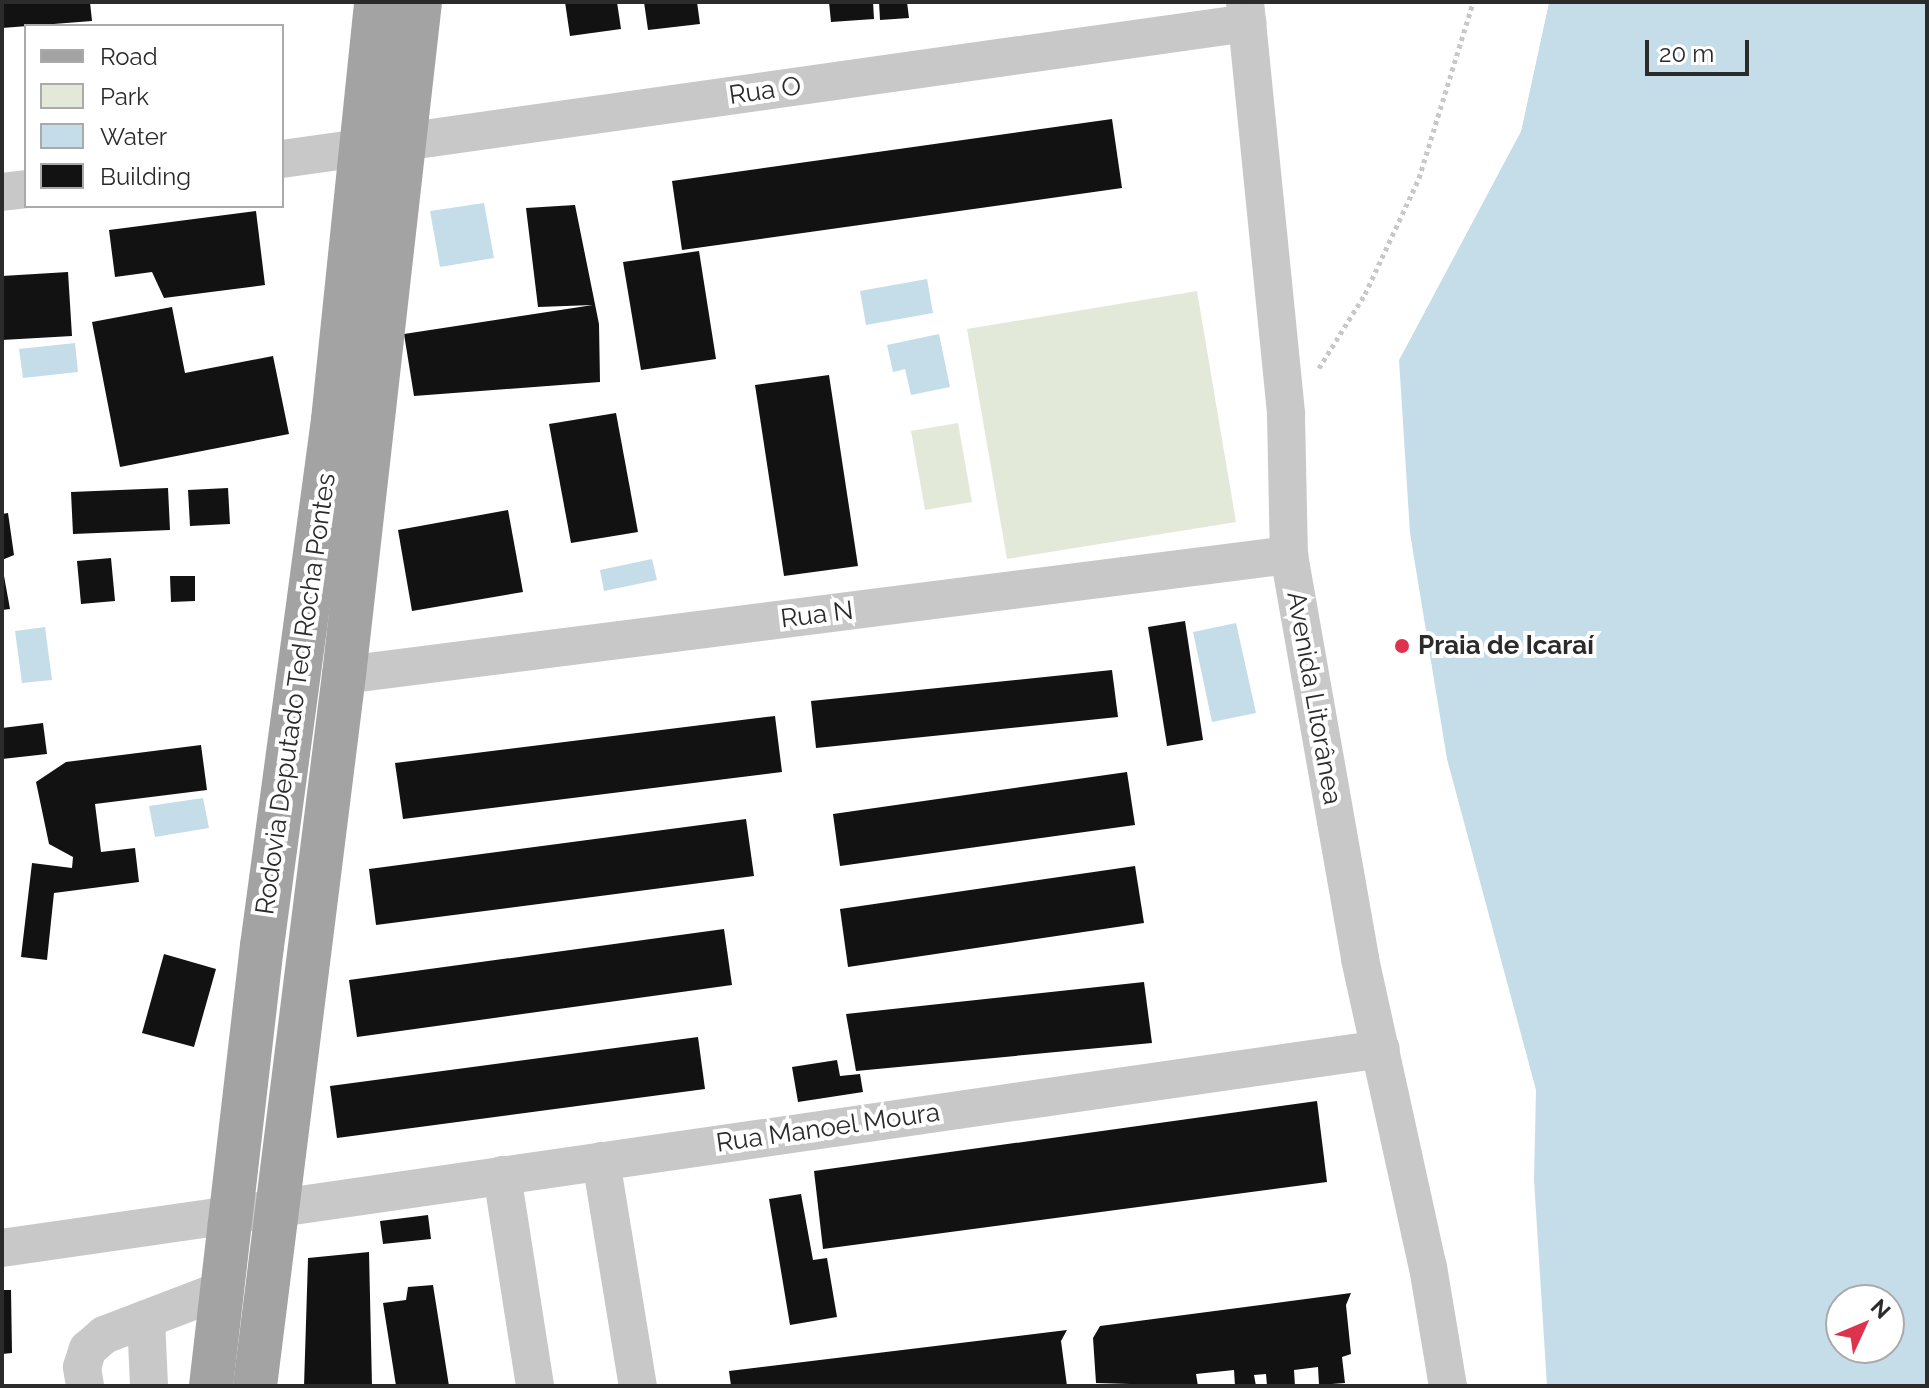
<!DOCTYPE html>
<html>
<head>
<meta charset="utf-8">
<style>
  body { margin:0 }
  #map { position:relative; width:1929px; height:1388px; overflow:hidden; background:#fff; font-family:Raleway,sans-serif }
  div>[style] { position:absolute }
  .green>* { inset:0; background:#e3e9d9 }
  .water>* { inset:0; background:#c5dde8 }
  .pier>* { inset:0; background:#fff }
  .building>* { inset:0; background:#121212 }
  .path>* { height:5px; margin-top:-2.5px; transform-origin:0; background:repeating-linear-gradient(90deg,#c8c8c8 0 4px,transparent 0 8px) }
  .minor>* { height:38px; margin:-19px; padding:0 19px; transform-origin:19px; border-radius:19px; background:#c8c8c8 }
  .major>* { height:44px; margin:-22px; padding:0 22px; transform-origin:22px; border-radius:22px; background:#a3a3a3 }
  .dots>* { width:22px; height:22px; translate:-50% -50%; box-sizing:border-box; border:4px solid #fff; border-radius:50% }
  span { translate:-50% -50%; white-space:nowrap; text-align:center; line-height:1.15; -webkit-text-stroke:8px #fff; paint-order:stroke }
  .street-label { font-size:26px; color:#2b2b2b }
  .poi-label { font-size:26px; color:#2b2b2b; font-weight:700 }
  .left { translate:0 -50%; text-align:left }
  .frame { position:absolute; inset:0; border:4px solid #2b2b2b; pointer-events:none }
  .legend { position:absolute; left:24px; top:24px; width:260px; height:184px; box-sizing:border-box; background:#fff; border:2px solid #aaa; margin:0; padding:10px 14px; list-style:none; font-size:24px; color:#2b2b2b }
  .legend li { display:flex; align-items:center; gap:16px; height:40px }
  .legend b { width:40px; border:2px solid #aaa }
  .north { position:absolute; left:1825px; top:1284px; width:80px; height:80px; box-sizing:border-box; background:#fff; border:2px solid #aaa; border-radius:50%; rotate:46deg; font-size:22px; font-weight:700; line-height:32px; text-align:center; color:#2b2b2b }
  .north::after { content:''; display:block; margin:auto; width:28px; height:36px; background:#dd334d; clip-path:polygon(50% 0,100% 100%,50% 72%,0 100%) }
  .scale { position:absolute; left:1645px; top:40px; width:104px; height:36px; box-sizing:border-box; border:4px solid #2b2b2b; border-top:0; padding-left:10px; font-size:24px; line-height:28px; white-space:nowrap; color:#2b2b2b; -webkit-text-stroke:6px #fff; paint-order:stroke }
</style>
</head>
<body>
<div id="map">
  <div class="green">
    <div style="clip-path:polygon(1197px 291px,1236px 522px,1007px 559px,967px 329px)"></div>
    <div style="clip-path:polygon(958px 423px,972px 502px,925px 510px,911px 431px)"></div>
  </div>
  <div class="water">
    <div style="clip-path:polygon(evenodd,1549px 2px,1927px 2px,1927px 1386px,1547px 1386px,1534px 1180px,1536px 1090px,1447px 759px,1410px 533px,1399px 360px,1521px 131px,1549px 2px,1841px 1300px,1889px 1300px,1889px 1348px,1841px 1348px,1841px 1300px)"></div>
    <div style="clip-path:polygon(484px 203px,494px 258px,440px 267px,430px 211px)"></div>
    <div style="clip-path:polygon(927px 279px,933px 313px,866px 325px,860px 291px)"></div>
    <div style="clip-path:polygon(939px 334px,950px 387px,911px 395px,905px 369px,893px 372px,887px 345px)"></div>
    <div style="clip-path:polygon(75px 343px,78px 372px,23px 378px,19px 349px)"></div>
    <div style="clip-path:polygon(652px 559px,657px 580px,604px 591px,600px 570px)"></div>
    <div style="clip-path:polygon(1236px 623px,1256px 713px,1212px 722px,1193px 632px)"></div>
    <div style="clip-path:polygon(45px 627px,52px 680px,22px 683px,15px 631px)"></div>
    <div style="clip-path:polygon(203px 798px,209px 828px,155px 837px,149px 806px)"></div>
  </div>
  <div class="pier">
    <div style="clip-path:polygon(1545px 2px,1549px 2px,1521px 131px,1399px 360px,1452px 247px,1517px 129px)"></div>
  </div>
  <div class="building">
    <div style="clip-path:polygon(2px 2px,90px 2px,92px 21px,2px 28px)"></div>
    <div style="clip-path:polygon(565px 2px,617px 2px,621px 29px,570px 36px)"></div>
    <div style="clip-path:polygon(644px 2px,697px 2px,700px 24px,648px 30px)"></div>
    <div style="clip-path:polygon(829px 2px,873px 2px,874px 19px,831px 22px)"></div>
    <div style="clip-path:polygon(879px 2px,907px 2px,909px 18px,880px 20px)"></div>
    <div style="clip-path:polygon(1112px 119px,1122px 188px,682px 250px,672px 181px)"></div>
    <div style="clip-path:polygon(575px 205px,599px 324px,600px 382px,414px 396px,404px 334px,593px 305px,538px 307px,526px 208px)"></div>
    <div style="clip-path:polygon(256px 211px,265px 285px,164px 298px,152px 272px,115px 277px,109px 230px)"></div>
    <div style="clip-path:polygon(699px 251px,716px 359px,641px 370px,623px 262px)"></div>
    <div style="clip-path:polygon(68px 272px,72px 336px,2px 340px,2px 276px)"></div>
    <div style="clip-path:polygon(172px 307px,185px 373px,273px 356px,289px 434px,120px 467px,92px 322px)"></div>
    <div style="clip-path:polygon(829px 375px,858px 566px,784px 576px,755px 385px)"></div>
    <div style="clip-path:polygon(616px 413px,638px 532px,571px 543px,549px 424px)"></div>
    <div style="clip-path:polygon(168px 488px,170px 530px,73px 534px,71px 492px)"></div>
    <div style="clip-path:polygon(228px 488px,230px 524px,190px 526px,188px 490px)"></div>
    <div style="clip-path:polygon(508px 510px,523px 592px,412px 611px,398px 530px)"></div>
    <div style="clip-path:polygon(8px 513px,14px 555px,2px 560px,2px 514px)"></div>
    <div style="clip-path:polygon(111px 558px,115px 601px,81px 604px,77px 561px)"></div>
    <div style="clip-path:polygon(2px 565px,10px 609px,2px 610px)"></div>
    <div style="clip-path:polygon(170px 576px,195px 576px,195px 601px,171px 602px)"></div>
    <div style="clip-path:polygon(1185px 621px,1203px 740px,1167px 746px,1148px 627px)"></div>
    <div style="clip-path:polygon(1112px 670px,1118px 717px,816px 748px,811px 701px)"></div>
    <div style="clip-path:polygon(775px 716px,782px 772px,403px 819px,395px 763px)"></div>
    <div style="clip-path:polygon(43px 723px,47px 754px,2px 759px,2px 728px)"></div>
    <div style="clip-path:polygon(201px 745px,207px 790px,95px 804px,101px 852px,135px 848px,139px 882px,54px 893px,47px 960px,21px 957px,32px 863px,72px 868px,73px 857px,49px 844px,36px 782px,66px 762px)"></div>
    <div style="clip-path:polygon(1127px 772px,1135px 825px,840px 866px,833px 814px)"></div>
    <div style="clip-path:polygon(746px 819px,754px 876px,376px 925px,369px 869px)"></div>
    <div style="clip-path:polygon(1135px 866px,1144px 923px,848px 967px,840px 909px)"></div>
    <div style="clip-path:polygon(724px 929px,732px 985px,357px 1037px,349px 980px)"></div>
    <div style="clip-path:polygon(164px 954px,216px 969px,194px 1047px,142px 1033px)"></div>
    <div style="clip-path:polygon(1144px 982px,1152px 1043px,856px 1071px,846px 1014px)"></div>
    <div style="clip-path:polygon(698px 1037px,705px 1089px,337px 1138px,330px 1086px)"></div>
    <div style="clip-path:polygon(837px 1060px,840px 1076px,860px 1074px,863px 1092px,798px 1102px,792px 1067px)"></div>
    <div style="clip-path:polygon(1317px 1101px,1327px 1182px,823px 1249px,814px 1171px)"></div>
    <div style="clip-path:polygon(801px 1194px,813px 1260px,827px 1258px,837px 1317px,790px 1325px,769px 1199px)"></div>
    <div style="clip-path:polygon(428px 1215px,431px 1239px,383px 1244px,380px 1221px)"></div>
    <div style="clip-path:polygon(369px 1252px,372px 1386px,304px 1386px,308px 1258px)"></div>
    <div style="clip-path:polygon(433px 1285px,449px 1386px,396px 1386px,383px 1303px,406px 1300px,408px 1287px)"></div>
    <div style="clip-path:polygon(2px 1290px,11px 1290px,12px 1353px,2px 1354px)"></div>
    <div style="clip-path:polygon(1351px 1293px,1346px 1305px,1351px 1354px,1342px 1357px,1345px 1383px,1319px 1385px,1318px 1367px,1294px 1370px,1295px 1386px,1267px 1386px,1266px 1374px,1254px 1375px,1256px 1386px,1235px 1386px,1234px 1370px,1196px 1374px,1198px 1386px,1096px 1383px,1093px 1338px,1100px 1326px)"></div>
    <div style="clip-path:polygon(1067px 1330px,1061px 1341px,1067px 1386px,731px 1386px,729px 1371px)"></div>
  </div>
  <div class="path">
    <div style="left:1319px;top:368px;width:87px;rotate:-58.1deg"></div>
    <div style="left:1365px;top:294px;width:128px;rotate:-65deg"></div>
    <div style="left:1419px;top:178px;width:184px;rotate:-72.9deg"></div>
  </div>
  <div class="minor">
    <div style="left:1245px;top:2px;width:415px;rotate:84.3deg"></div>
    <div style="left:1286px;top:415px;width:140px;rotate:88.8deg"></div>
    <div style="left:1289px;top:555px;width:410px;rotate:80deg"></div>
    <div style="left:1360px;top:959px;width:315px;rotate:77.6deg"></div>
    <div style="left:1428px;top:1267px;width:121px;rotate:80.5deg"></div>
    <div style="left:282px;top:159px;width:975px;rotate:-8.02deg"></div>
    <div style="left:2px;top:192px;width:24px;rotate:-7deg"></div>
    <div style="left:344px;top:675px;width:953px;rotate:-7.24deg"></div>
    <div style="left:601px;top:1161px;width:228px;rotate:80.7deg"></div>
    <div style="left:502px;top:1175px;width:214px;rotate:81.1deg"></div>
    <div style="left:2px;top:1248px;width:1393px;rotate:-8.21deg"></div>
    <div style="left:146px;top:1319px;width:67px;rotate:87.4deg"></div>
    <div style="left:85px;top:1386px;width:19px;rotate:-99deg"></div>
    <div style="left:82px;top:1367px;width:19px;rotate:-72deg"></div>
    <div style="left:88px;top:1349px;width:21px;rotate:-41deg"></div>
    <div style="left:104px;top:1335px;width:126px;rotate:-20.9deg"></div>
  </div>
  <div class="major">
    <div style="left:211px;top:1386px;width:443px;rotate:-83.4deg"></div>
    <div style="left:262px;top:946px;width:531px;rotate:-82.31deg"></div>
    <div style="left:333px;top:420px;width:420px;rotate:-84.1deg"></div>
    <div style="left:255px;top:1386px;width:717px;rotate:-82.87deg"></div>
    <div style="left:344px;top:675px;width:677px;rotate:-83.56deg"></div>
  </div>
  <div class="dots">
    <div style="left:1402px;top:646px;background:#dd334d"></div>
  </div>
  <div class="street-label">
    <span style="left:765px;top:91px;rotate:-8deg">Rua O</span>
    <span style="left:817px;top:615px;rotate:-7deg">Rua N</span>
    <span style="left:296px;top:694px;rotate:-82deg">Rodovia Deputado Ted Rocha Pontes</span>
    <span style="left:1314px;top:698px;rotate:80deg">Avenida Litorânea</span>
    <span style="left:828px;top:1128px;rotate:-8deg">Rua Manoel Moura</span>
  </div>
  <div class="poi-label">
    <span class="left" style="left:1418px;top:646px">Praia de Icaraí</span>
  </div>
  <div class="frame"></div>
  <ul class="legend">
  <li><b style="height:10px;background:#a3a3a3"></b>Road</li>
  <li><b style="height:22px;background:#e3e9d9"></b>Park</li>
  <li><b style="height:22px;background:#c5dde8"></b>Water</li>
  <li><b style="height:22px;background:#121212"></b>Building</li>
  </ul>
  <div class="north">N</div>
  <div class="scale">20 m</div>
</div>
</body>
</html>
